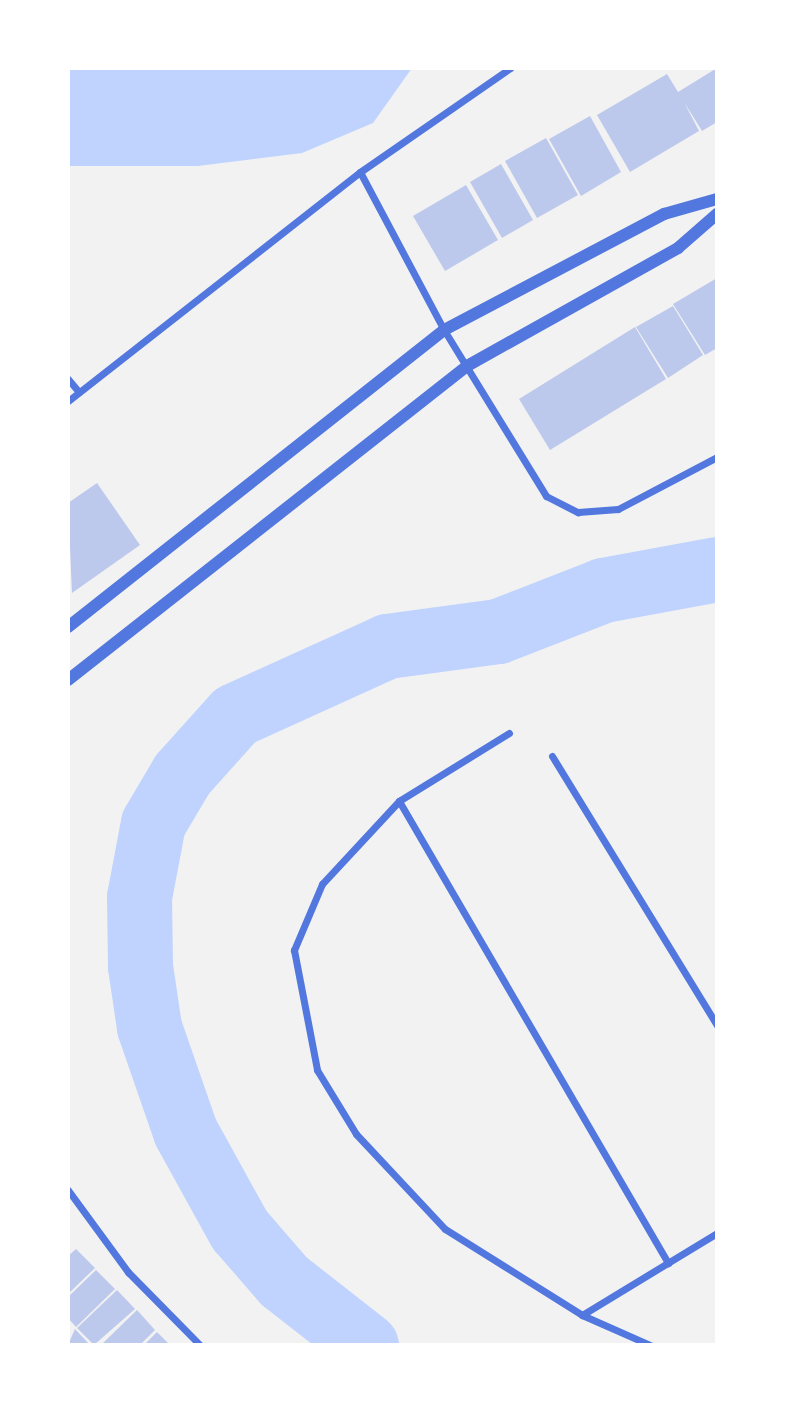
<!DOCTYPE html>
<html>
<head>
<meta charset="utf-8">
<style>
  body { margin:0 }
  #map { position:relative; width:785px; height:1413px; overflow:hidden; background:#f2f2f2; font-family:Rubik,sans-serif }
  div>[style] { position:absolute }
  .water>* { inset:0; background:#bfd3fe }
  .river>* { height:65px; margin:-32.5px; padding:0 32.5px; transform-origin:32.5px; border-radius:32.5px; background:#bfd3fe }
  .building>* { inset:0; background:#bdc9ec }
  .minor>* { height:7px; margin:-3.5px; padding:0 3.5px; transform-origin:3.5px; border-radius:3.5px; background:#5277de }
  .tertiary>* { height:12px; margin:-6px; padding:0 6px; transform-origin:6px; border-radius:6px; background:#5277de }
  span { translate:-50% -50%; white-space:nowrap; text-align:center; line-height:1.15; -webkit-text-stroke:5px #fff; paint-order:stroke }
  .frame { position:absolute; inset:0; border:70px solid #fff; pointer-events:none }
</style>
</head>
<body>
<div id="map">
  <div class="water">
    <div style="clip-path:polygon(68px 68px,412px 68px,373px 123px,302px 153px,198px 166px,68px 166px)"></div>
  </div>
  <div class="river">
    <div style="left:366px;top:1345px;width:104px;rotate:-142deg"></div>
    <div style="left:284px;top:1281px;width:69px;rotate:-130.9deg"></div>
    <div style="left:239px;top:1229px;width:112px;rotate:-118.9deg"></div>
    <div style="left:185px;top:1131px;width:110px;rotate:-109.1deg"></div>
    <div style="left:149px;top:1027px;width:62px;rotate:-98.4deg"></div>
    <div style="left:140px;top:966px;width:69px;rotate:-90.8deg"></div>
    <div style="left:139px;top:897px;width:75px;rotate:-79.3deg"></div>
    <div style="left:153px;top:823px;width:57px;rotate:-59.4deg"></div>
    <div style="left:182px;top:774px;width:79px;rotate:-48.1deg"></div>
    <div style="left:235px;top:715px;width:167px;rotate:-24.4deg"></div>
    <div style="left:387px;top:646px;width:112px;rotate:-7.7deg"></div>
    <div style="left:498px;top:631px;width:113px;rotate:-21.3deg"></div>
    <div style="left:603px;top:590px;width:116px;rotate:-10.4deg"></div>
  </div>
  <div class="building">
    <div style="clip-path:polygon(717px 68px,717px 122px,702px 131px,684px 102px,699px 131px,630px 172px,597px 115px,667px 74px,678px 92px)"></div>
    <div style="clip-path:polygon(590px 116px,621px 172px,581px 196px,549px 139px)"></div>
    <div style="clip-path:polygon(546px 138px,578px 195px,537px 218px,505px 161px)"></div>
    <div style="clip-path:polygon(501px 164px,533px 220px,502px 238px,470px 182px)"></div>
    <div style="clip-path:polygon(466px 185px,498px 240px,445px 271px,413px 216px)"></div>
    <div style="clip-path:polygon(717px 278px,717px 348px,705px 355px,673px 304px)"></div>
    <div style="clip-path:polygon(673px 306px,703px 355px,668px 378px,636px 327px)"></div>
    <div style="clip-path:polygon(635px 327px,666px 379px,550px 450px,519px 399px)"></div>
    <div style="clip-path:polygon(97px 483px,140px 545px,72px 593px,68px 503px)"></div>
    <div style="clip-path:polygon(76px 1249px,95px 1268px,68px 1294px,68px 1256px)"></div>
    <div style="clip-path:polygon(96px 1270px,115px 1289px,76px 1327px,68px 1318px,68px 1297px)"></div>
    <div style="clip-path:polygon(117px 1290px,135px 1309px,94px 1345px,77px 1328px)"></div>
    <div style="clip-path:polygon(137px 1310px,155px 1330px,140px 1345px,101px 1345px)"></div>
    <div style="clip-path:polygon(75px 1329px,90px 1345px,68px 1345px)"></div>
    <div style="clip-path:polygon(157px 1332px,170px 1345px,144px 1345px)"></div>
  </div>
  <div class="minor">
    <div style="left:360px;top:172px;width:179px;rotate:62deg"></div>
    <div style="left:444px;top:330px;width:195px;rotate:58.4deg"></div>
    <div style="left:546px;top:496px;width:36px;rotate:27deg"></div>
    <div style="left:578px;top:512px;width:40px;rotate:-4.3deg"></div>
    <div style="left:618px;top:509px;width:112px;rotate:-27.7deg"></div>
    <div style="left:68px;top:379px;width:17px;rotate:50deg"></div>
    <div style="left:68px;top:401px;width:371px;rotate:-38.1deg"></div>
    <div style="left:360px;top:172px;width:183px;rotate:-34.7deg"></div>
    <div style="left:509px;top:733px;width:129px;rotate:148.3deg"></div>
    <div style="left:399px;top:801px;width:113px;rotate:132.9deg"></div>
    <div style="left:322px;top:884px;width:72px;rotate:113deg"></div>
    <div style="left:294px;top:950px;width:122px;rotate:79.1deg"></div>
    <div style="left:317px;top:1070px;width:75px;rotate:58.6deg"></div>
    <div style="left:356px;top:1134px;width:130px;rotate:46.9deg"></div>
    <div style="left:445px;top:1229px;width:162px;rotate:32.1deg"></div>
    <div style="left:582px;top:1315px;width:74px;rotate:23.8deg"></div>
    <div style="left:552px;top:756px;width:316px;rotate:58.5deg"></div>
    <div style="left:399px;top:801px;width:535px;rotate:59.79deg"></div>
    <div style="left:68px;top:1190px;width:102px;rotate:53.8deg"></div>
    <div style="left:128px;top:1272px;width:103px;rotate:45.4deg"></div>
    <div style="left:582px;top:1315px;width:158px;rotate:-31.3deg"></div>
  </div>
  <div class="tertiary">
    <div style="left:68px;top:627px;width:479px;rotate:-38.3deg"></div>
    <div style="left:444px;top:330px;width:249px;rotate:-27.8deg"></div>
    <div style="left:664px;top:214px;width:55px;rotate:-15.8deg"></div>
    <div style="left:68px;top:680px;width:508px;rotate:-38.2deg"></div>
    <div style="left:467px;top:366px;width:242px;rotate:-29.2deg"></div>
    <div style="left:678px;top:248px;width:52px;rotate:-41.1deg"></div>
  </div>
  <div class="frame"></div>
</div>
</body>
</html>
